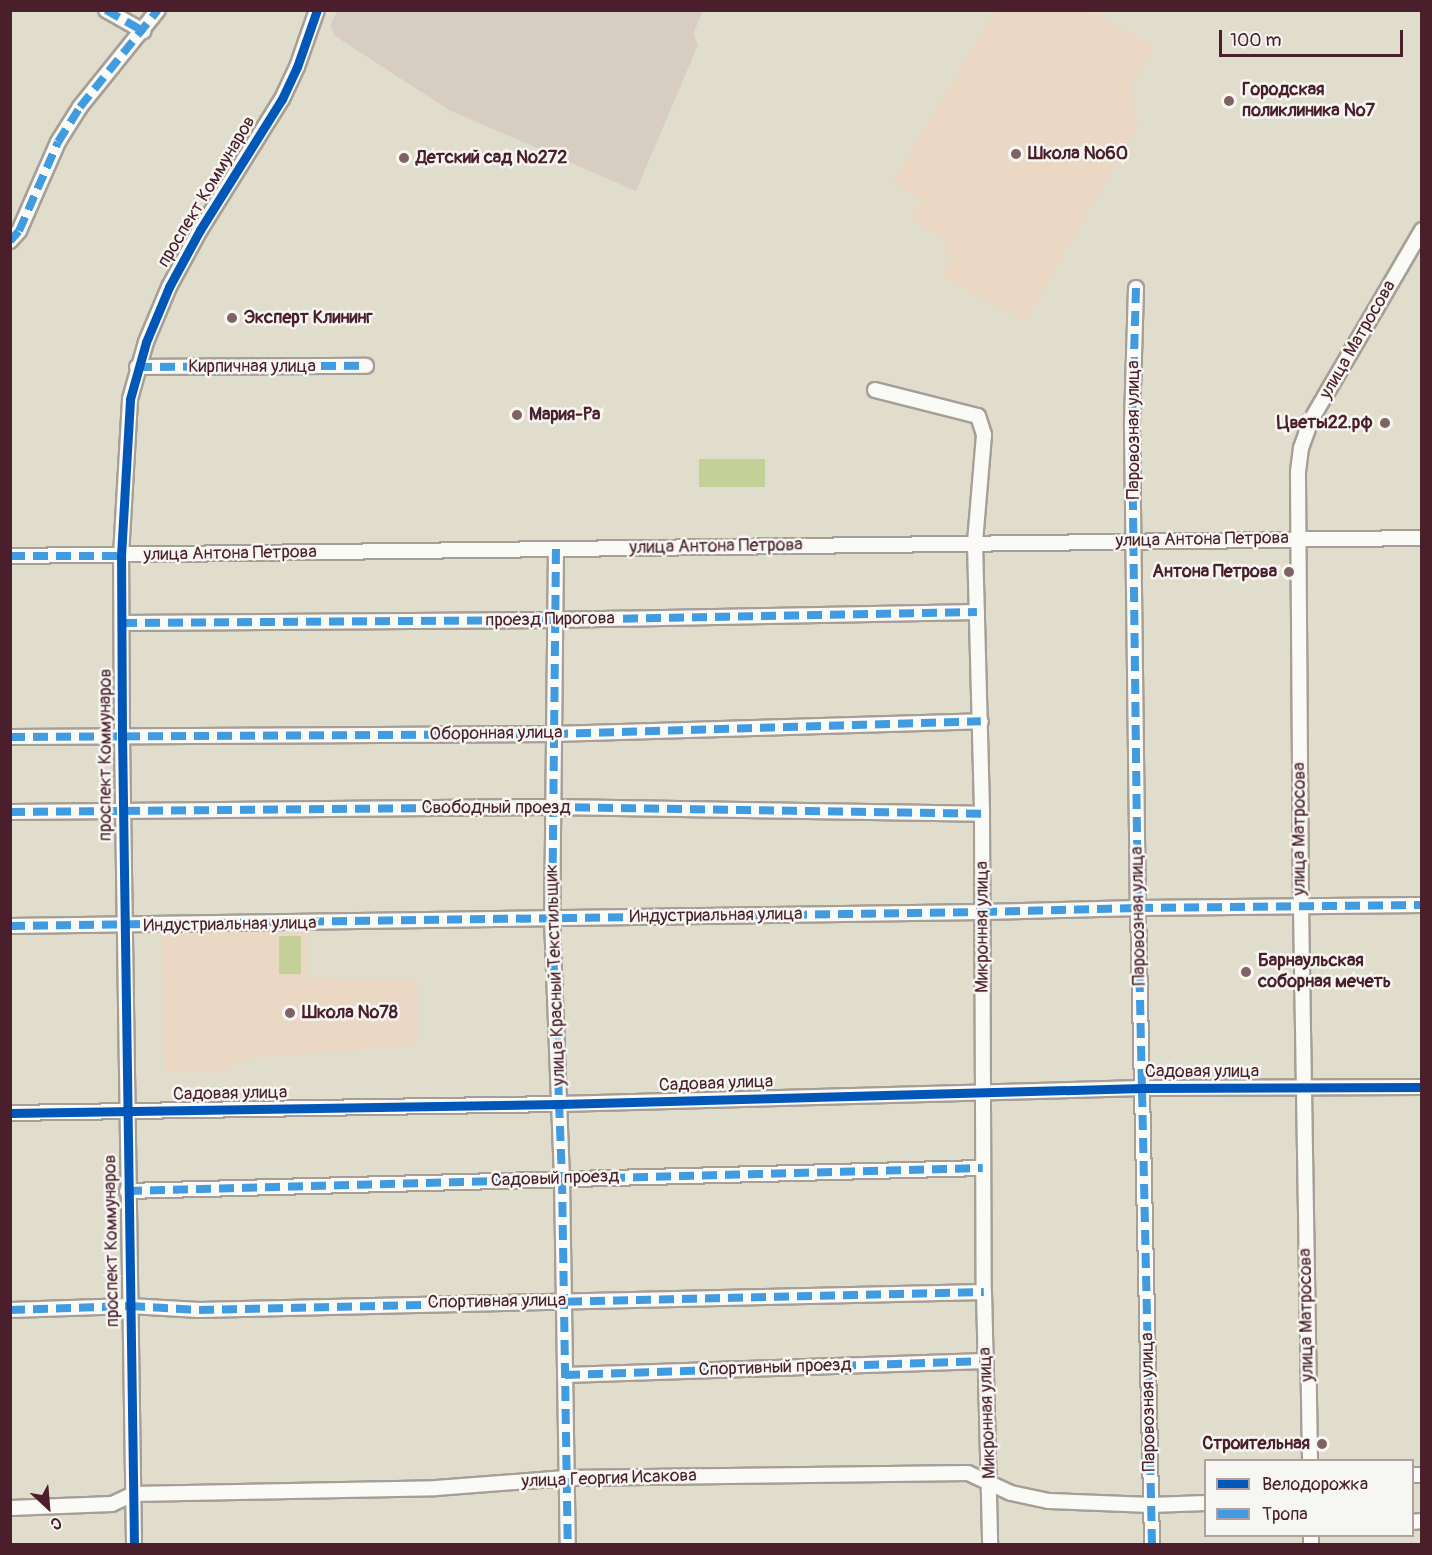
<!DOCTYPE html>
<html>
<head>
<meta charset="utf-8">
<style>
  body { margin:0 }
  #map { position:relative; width:1432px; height:1555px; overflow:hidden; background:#e1ddcc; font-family:Pangolin,sans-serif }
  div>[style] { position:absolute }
  .built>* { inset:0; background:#ead8c4 }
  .industrial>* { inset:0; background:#d7cdc2 }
  .green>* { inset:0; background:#c3d198 }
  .roads { filter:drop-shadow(2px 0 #a79f97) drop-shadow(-2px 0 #a79f97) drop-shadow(0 2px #a79f97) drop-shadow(0 -2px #a79f97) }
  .minor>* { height:14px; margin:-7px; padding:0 7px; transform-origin:7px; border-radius:7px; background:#fafaf7 }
  .quiet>* { height:8px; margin-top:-4px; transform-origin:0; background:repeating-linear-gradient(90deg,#409be1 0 15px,transparent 0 23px) }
  .cycleway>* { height:9px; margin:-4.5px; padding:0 4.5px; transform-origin:4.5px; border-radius:4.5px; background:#0057b8 }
  .dots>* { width:16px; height:16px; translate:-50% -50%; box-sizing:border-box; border:3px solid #f6f6f2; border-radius:50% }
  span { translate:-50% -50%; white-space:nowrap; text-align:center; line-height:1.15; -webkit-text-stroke:5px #f6f6f2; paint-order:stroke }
  .poi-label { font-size:18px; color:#4a1f2b; font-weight:700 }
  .left { translate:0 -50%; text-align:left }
  .right { translate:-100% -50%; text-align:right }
  .street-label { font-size:18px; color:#4a1f2b }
  .frame { position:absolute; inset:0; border:12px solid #4a1f2b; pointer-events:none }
  .legend { position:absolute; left:1204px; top:1459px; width:210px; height:78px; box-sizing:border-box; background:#f6f6f2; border:2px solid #b1a0a2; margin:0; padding:8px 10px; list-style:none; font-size:18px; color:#4a1f2b }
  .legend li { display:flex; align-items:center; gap:12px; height:30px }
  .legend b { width:30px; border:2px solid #b1a0a2 }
  .north { position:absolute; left:18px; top:1477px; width:60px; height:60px; -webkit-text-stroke:4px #f6f6f2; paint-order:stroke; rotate:154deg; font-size:16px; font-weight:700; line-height:24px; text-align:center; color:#4a1f2b }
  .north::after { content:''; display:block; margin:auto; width:21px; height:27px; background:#4a1f2b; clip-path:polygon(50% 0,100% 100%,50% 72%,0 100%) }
  .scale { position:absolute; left:1219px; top:30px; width:184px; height:27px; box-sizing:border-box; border:3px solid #4a1f2b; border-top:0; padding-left:8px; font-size:18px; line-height:21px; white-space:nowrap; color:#4a1f2b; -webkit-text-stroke:4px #f6f6f2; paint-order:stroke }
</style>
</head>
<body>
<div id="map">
  <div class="built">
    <div style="clip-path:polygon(995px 11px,1090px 11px,1154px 47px,1130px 90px,1139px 125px,1025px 322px,941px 276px,952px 257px,942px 252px,948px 240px,910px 220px,922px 199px,892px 183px)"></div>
    <div style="clip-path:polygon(161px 931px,307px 932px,308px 977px,353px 980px,418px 979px,418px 1045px,251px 1058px,219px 1073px,165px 1072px)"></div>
  </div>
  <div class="industrial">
    <div style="clip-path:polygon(337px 11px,703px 10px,703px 11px,693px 34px,698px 45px,636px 191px,449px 110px,335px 36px,330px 26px)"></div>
  </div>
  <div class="green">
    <div style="clip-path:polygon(699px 459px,765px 459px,765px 487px,699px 487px)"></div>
    <div style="clip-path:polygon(279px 936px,301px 936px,301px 974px,279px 974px)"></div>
  </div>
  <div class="roads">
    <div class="minor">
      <div style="left:106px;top:10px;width:43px;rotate:29.6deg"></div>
      <div style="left:10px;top:241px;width:13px;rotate:-48deg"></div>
      <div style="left:19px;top:231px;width:97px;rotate:-66.3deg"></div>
      <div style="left:58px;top:142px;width:41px;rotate:-57.8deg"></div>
      <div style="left:80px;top:107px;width:124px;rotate:-51.2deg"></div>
      <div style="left:1136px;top:288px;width:138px;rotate:91.7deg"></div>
      <div style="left:1132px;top:426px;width:482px;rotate:89.3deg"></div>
      <div style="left:1138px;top:908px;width:636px;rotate:88.74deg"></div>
      <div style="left:137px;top:367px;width:229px;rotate:-0.3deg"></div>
      <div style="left:875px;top:390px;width:106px;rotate:14.2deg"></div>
      <div style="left:978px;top:416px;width:20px;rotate:72deg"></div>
      <div style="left:984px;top:435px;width:108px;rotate:94.8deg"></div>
      <div style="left:975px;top:543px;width:271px;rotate:88.5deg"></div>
      <div style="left:982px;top:814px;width:478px;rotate:89.8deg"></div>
      <div style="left:984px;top:1292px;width:252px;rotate:88.6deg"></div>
      <div style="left:556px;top:549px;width:370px;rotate:90.6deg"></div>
      <div style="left:552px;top:919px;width:260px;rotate:87.8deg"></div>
      <div style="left:562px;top:1179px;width:365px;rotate:89.1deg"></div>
      <div style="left:10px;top:556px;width:1412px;rotate:-0.73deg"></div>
      <div style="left:122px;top:623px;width:432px;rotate:-0.4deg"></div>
      <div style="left:554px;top:620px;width:423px;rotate:-1.1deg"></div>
      <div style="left:10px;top:737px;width:543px;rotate:-0.32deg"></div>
      <div style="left:553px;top:734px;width:428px;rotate:-1.7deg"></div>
      <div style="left:10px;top:812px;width:542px;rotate:-0.53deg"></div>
      <div style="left:552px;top:807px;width:430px;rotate:0.9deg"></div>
      <div style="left:10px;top:926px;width:972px;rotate:-0.83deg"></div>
      <div style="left:982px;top:912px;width:156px;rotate:-1.5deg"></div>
      <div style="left:1138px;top:908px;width:284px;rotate:-0.6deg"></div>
      <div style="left:10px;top:1113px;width:550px;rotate:-0.94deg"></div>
      <div style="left:560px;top:1104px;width:582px;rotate:-1.57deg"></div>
      <div style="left:1142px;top:1088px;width:280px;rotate:-0.2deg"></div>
      <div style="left:127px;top:1191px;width:856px;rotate:-1.54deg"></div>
      <div style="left:10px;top:1310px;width:120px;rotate:-1.9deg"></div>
      <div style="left:130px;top:1306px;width:69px;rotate:3.3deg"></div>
      <div style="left:199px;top:1310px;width:785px;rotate:-1.31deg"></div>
      <div style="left:565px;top:1375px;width:421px;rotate:-1.9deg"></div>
      <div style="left:1310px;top:1460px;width:553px;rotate:-90.93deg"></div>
      <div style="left:1301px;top:907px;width:435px;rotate:-90.4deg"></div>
      <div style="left:1298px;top:472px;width:24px;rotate:-83deg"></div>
      <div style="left:1301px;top:448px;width:30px;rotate:-70deg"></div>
      <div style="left:1311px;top:420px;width:220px;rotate:-59.7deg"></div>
      <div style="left:1412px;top:1475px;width:10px"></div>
      <div style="left:10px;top:1508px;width:102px;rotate:-2.2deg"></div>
      <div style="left:112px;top:1504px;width:23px;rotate:-25deg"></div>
      <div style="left:133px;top:1494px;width:303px;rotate:-1.1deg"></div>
      <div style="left:436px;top:1488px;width:130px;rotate:-4.4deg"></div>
      <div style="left:566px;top:1478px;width:402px;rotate:-0.7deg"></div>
      <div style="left:968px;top:1473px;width:47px;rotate:24.9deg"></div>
      <div style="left:1011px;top:1493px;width:39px;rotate:12deg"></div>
      <div style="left:1049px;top:1501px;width:102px;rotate:2.2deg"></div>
      <div style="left:1151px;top:1505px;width:55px;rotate:-2.1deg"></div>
      <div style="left:1412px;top:1522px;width:10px;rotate:-6deg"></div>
      <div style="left:1311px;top:1536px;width:8px;rotate:90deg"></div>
      <div style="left:134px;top:1544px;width:807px;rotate:-90.85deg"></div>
      <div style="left:122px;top:737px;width:181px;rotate:-90.3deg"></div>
      <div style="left:121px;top:556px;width:157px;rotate:-86.7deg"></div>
      <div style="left:130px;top:399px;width:59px;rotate:-74.3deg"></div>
      <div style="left:146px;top:342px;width:60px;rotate:-67.3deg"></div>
      <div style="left:169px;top:287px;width:65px;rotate:-61.5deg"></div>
      <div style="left:200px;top:230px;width:155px;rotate:-58deg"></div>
      <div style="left:282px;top:99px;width:35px;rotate:-65deg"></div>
      <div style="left:297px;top:67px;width:60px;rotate:-70.7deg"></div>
    </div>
  </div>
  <div class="quiet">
    <div style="left:106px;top:10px;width:43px;rotate:29.6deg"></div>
    <div style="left:10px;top:241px;width:13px;rotate:-48deg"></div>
    <div style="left:19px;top:231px;width:97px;rotate:-66.3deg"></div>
    <div style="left:58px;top:142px;width:41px;rotate:-57.8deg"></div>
    <div style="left:80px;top:107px;width:124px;rotate:-51.2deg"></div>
    <div style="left:1136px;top:288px;width:138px;rotate:91.7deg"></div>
    <div style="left:1132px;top:426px;width:482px;rotate:89.3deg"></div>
    <div style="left:1138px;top:908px;width:636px;rotate:88.74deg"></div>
    <div style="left:137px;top:367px;width:229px;rotate:-0.3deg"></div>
    <div style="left:556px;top:549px;width:370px;rotate:90.6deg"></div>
    <div style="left:552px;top:919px;width:260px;rotate:87.8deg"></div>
    <div style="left:562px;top:1179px;width:365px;rotate:89.1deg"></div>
    <div style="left:10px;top:556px;width:111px"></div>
    <div style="left:122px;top:623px;width:432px;rotate:-0.4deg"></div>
    <div style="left:554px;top:620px;width:423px;rotate:-1.1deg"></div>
    <div style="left:10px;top:737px;width:543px;rotate:-0.32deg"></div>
    <div style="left:553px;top:734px;width:428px;rotate:-1.7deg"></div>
    <div style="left:10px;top:812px;width:542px;rotate:-0.53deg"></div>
    <div style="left:552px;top:807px;width:430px;rotate:0.9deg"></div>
    <div style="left:10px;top:926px;width:972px;rotate:-0.83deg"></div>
    <div style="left:982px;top:912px;width:156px;rotate:-1.5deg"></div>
    <div style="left:1138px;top:908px;width:284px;rotate:-0.6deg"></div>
    <div style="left:127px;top:1191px;width:856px;rotate:-1.54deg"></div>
    <div style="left:10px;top:1310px;width:120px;rotate:-1.9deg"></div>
    <div style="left:130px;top:1306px;width:69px;rotate:3.3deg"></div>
    <div style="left:199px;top:1310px;width:785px;rotate:-1.31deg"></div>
    <div style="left:565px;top:1375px;width:421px;rotate:-1.9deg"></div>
  </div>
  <div class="cycleway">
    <div style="left:10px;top:1113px;width:550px;rotate:-0.94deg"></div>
    <div style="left:560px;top:1104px;width:582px;rotate:-1.57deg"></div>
    <div style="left:1142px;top:1088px;width:280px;rotate:-0.2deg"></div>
    <div style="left:134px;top:1544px;width:807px;rotate:-90.85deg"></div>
    <div style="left:122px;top:737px;width:181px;rotate:-90.3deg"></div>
    <div style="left:121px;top:556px;width:157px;rotate:-86.7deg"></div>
    <div style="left:130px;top:399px;width:59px;rotate:-74.3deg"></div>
    <div style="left:146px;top:342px;width:60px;rotate:-67.3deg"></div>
    <div style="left:169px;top:287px;width:65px;rotate:-61.5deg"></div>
    <div style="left:200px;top:230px;width:155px;rotate:-58deg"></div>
    <div style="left:282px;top:99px;width:35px;rotate:-65deg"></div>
    <div style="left:297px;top:67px;width:60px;rotate:-70.7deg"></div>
  </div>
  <div class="dots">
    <div style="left:1229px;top:101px;background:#7f6263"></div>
    <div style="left:1016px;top:154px;background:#7f6263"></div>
    <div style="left:404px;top:158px;background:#7f6263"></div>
    <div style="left:232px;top:318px;background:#7f6263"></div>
    <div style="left:517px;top:415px;background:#7f6263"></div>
    <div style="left:1385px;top:423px;background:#7f6263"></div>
    <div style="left:1289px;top:572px;background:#7f6263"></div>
    <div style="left:1246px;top:972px;background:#7f6263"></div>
    <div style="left:290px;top:1013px;background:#7f6263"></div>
    <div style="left:1322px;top:1444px;background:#7f6263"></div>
  </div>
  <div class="poi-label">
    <span class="left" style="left:1242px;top:101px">Городская<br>поликлиника №7</span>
    <span class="left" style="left:1028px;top:154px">Школа №60</span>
    <span class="left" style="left:416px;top:158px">Детский сад №272</span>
    <span class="left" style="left:244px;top:318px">Эксперт Клининг</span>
    <span class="left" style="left:529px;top:415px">Мария-Ра</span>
    <span class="right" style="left:1373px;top:423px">Цветы22.рф</span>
    <span class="right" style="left:1277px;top:572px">Антона Петрова</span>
    <span class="left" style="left:1258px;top:972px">Барнаульская<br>соборная мечеть</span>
    <span class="left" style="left:302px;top:1013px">Школа №78</span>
    <span class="right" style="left:1310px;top:1444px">Строительная</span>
  </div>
  <div class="street-label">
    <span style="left:207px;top:192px;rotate:-59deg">проспект Коммунаров</span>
    <span style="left:1358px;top:340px;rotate:-60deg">улица Матросова</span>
    <span style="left:252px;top:367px">Кирпичная улица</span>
    <span style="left:1134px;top:430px;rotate:-90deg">Паровозная улица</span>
    <span style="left:1202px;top:540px;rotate:-1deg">улица Антона Петрова</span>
    <span style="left:716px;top:547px;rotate:-1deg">улица Антона Петрова</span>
    <span style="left:230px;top:554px;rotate:-1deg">улица Антона Петрова</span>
    <span style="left:550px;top:620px;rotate:-1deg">проезд Пирогова</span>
    <span style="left:496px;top:734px;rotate:-1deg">Оборонная улица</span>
    <span style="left:106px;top:755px;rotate:-90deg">проспект Коммунаров</span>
    <span style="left:496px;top:808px">Свободный проезд</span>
    <span style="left:1300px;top:829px;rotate:-90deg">улица Матросова</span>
    <span style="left:716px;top:916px;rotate:-1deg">Индустриальная улица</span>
    <span style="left:1139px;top:916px;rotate:-91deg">Паровозная улица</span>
    <span style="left:230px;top:925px;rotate:-1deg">Индустриальная улица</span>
    <span style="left:983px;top:927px;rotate:-90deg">Микронная улица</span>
    <span style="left:556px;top:975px;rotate:-92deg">улица Красный Текстильщик</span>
    <span style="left:1202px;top:1072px">Садовая улица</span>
    <span style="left:716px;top:1084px;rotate:-2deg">Садовая улица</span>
    <span style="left:230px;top:1094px;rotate:-1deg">Садовая улица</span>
    <span style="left:555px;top:1179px;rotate:-2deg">Садовый проезд</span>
    <span style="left:112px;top:1241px;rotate:-91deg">проспект Коммунаров</span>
    <span style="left:497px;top:1302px;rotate:-1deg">Спортивная улица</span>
    <span style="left:1307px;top:1315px;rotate:-91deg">улица Матросова</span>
    <span style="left:775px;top:1368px;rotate:-2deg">Спортивный проезд</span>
    <span style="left:1149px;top:1402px;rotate:-91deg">Паровозная улица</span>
    <span style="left:988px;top:1413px;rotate:-92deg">Микронная улица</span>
    <span style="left:609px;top:1479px;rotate:-2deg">улица Георгия Исакова</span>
  </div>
  <div class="frame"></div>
  <ul class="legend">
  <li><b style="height:8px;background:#0057b8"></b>Велодорожка</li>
  <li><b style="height:8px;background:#409be1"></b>Тропа</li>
  </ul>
  <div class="north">С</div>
  <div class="scale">100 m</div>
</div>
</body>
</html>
